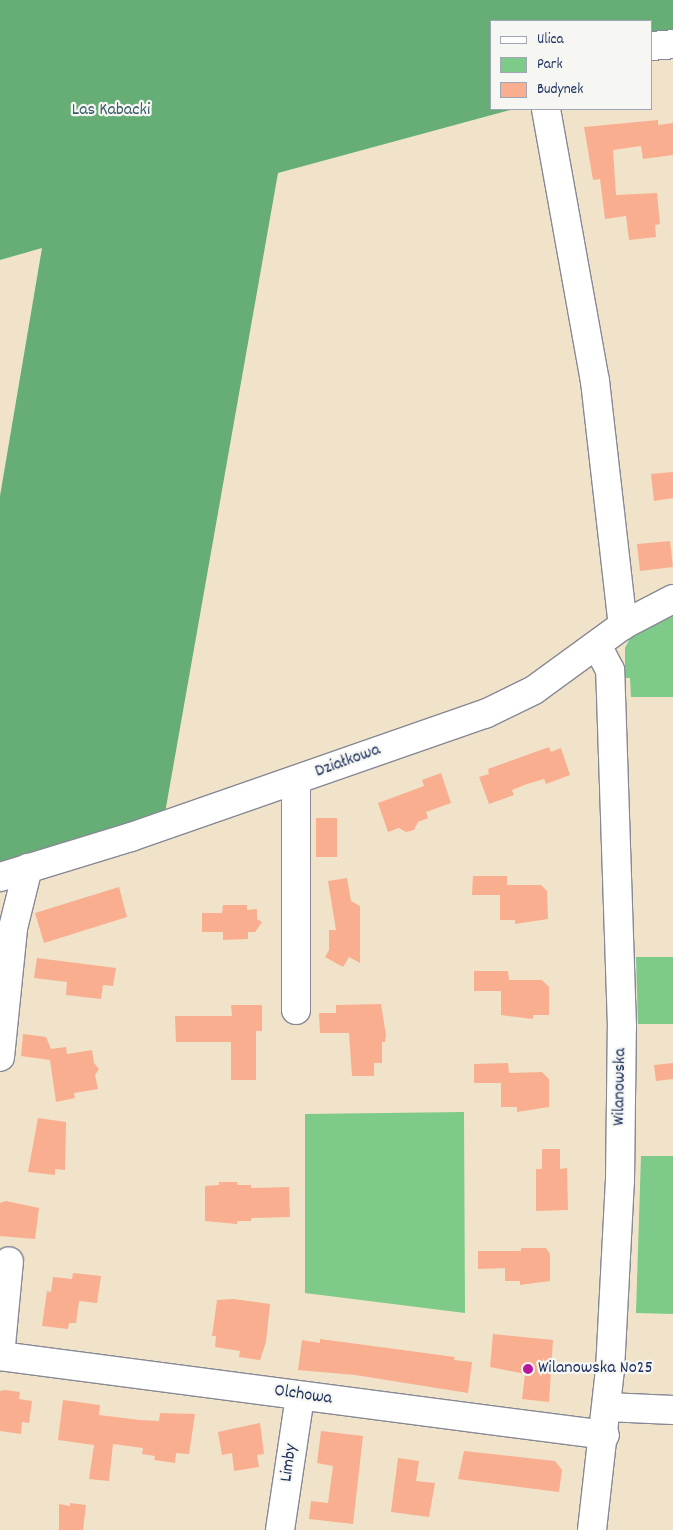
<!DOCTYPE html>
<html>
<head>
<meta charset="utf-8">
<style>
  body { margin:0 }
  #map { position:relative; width:673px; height:1530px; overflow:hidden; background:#f1e3c9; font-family:Dekko,sans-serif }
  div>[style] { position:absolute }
  .green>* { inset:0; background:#7dca89 }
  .forest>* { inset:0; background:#66ae75 }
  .building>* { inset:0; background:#f9ae90 }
  .roads { filter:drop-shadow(1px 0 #868994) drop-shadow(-1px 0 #868994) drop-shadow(0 1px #868994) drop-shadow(0 -1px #868994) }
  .minor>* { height:28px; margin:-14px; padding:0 14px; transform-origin:14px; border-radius:14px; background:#fff }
  .dots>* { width:14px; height:14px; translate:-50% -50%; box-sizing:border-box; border:2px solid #f6f6f2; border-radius:50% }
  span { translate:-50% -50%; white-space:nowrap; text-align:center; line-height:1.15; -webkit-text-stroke:4.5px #f6f6f2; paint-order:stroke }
  .park-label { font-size:18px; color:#385e6b }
  .street-label { font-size:18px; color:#1b2f5e }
  .poi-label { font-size:18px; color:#1b2f5e }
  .left { translate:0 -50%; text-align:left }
  .legend { position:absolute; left:490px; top:20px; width:162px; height:90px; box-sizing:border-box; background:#f6f6f2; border:1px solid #9ea6b7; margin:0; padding:6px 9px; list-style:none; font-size:15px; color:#1b2f5e }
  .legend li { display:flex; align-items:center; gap:10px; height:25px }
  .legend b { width:25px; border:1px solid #9ea6b7 }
</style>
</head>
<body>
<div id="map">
  <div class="green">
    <div style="clip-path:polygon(666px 613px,673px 616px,673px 697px,631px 697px,630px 678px,625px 678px,625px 648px,631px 636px)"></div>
    <div style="clip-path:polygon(636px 957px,673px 957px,673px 1024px,638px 1024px)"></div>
    <div style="clip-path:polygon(464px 1112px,465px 1313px,305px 1293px,305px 1114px)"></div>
    <div style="clip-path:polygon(641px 1156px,673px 1156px,673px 1314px,636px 1313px)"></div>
  </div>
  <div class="forest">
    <div style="clip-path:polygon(0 0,673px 0,673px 39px,652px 42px,652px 21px,492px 21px,492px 109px,514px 109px,278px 173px,165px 813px,0 862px,0 496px,42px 248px,0 260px)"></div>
  </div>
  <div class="building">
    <div style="clip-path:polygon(658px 120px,658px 125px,673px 123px,673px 155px,643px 159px,641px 146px,613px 150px,616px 195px,657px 193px,660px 224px,655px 225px,656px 237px,629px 240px,626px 216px,605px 219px,600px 179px,593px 180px,584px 127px)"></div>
    <div style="clip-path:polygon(673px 472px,673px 498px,654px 501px,651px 474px)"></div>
    <div style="clip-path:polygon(670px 541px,673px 567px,640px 571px,637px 544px)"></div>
    <div style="clip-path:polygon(549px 747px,551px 752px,561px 748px,570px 775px,546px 784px,544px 779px,527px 784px,512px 790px,514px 795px,489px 804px,479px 777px,489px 774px,488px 769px)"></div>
    <div style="clip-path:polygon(441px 773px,451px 803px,426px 812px,428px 818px,418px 822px,414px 830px,406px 832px,399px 828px,388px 832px,378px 803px,424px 786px,422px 780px)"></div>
    <div style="clip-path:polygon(316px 818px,337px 818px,337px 857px,316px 857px)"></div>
    <div style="clip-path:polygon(473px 876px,507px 876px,507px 885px,541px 885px,547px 891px,548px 919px,515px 924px,515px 920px,500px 920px,500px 895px,472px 895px)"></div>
    <div style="clip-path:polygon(347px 878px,351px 901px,360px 906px,360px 963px,349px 957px,343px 967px,325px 957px,329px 950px,329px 930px,336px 930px,328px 881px)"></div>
    <div style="clip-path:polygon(119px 887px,127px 917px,44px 943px,35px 913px)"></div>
    <div style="clip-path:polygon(223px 905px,247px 905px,247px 910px,257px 909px,257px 919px,262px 922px,255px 932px,248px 932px,248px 939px,223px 940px,223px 932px,202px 932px,202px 913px,222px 913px)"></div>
    <div style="clip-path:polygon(37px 958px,116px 968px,113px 986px,103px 985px,101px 999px,66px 995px,67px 982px,34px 978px)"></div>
    <div style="clip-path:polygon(474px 971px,508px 971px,509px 980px,542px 980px,549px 987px,549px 1015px,533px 1015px,533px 1019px,501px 1015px,501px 991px,474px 991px)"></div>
    <div style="clip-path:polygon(381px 1004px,386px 1035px,385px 1042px,382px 1042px,382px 1063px,374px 1063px,374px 1076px,352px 1076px,349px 1033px,320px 1033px,319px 1013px,336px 1013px,336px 1005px)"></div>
    <div style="clip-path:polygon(231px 1005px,262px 1005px,262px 1031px,256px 1031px,256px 1080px,231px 1080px,231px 1042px,176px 1042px,175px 1016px,232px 1016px)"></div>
    <div style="clip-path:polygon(23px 1034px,46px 1037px,51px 1049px,66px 1047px,67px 1054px,92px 1050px,94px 1063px,99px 1069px,95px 1075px,98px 1089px,74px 1093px,75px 1098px,56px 1102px,50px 1060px,21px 1056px)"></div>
    <div style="clip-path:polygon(508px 1063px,509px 1073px,542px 1072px,549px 1079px,549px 1107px,517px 1112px,517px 1107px,501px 1107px,501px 1083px,474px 1083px,474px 1064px)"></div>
    <div style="clip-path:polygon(673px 1063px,673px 1079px,656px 1081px,654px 1065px)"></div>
    <div style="clip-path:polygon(38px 1118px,66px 1122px,65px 1170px,55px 1169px,55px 1175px,28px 1172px)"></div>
    <div style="clip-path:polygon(542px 1149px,560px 1149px,560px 1169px,567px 1168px,568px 1210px,536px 1211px,536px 1169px,542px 1169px)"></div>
    <div style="clip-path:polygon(219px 1182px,237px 1182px,237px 1185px,251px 1185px,251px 1188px,289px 1187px,290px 1217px,251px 1218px,251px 1221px,237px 1221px,237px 1224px,205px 1221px,205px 1186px,219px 1185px)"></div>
    <div style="clip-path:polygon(6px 1201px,39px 1208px,35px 1239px,0 1236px,0 1203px)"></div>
    <div style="clip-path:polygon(521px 1248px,546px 1248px,550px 1254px,550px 1281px,520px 1285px,520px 1281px,505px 1281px,505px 1268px,478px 1269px,478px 1251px,521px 1251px)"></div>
    <div style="clip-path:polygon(73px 1273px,101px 1276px,97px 1303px,79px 1301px,76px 1323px,69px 1323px,68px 1329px,42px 1326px,47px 1291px,51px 1292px,53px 1277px,72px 1279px)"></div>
    <div style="clip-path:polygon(233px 1299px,270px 1304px,266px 1342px,260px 1360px,239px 1357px,240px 1351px,215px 1347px,216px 1336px,212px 1336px,217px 1300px)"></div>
    <div style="clip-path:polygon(493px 1334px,553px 1340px,549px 1402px,522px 1399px,525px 1374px,490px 1367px)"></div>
    <div style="clip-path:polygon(320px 1339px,455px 1357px,454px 1360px,472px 1362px,468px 1393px,355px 1375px,298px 1370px,302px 1340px,320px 1343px)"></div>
    <div style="clip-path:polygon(5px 1390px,20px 1392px,19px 1399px,32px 1401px,29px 1423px,22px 1422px,21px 1434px,0 1431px,0 1391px)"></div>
    <div style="clip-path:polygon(63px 1400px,100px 1405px,99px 1415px,140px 1420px,159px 1421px,160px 1413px,195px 1414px,189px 1454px,176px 1453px,175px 1463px,154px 1460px,155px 1456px,142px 1454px,143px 1448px,113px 1444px,109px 1481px,89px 1479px,94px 1445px,58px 1440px)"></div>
    <div style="clip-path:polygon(260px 1423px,264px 1454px,257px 1455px,259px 1467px,234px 1471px,232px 1453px,222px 1455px,218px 1432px)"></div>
    <div style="clip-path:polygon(321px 1431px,363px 1436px,353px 1524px,309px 1519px,311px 1501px,328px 1503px,333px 1466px,317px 1463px)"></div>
    <div style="clip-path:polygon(464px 1451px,555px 1461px,562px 1470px,559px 1492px,458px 1479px)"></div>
    <div style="clip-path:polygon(398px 1458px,419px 1461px,416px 1481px,435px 1483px,429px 1517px,391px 1512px)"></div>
    <div style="clip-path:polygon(70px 1503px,86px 1505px,83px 1530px,59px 1530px,59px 1504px,70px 1506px)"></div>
  </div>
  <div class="roads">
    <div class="minor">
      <div style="left:652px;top:46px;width:21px;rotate:-5deg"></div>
      <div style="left:546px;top:109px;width:276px;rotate:79.8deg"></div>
      <div style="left:595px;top:381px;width:246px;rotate:83.5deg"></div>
      <div style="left:296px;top:781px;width:229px;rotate:90deg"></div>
      <div style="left:0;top:877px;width:137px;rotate:-17deg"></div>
      <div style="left:131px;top:837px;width:375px;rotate:-19.2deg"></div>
      <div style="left:485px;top:714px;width:55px;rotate:-26.1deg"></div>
      <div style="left:534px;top:690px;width:110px;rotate:-36.1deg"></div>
      <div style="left:623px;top:625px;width:56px;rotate:-27.5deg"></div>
      <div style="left:0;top:1057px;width:130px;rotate:-84.2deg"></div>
      <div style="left:13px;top:928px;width:62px;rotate:-76deg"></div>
      <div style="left:0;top:1356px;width:610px;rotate:7.44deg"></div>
      <div style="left:0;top:1356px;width:95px;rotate:-84.6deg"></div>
      <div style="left:607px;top:1407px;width:66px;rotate:2.6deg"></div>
      <div style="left:280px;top:1530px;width:135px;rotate:-81.5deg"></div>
      <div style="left:592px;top:1530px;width:161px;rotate:-83.6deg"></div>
      <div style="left:610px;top:1370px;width:189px;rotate:-87deg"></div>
      <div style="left:620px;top:1181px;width:154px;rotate:-89.3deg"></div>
      <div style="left:622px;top:1027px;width:357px;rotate:-91.9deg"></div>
      <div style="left:610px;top:670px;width:27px;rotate:-118deg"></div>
    </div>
  </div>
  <div class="dots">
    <div style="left:528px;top:1369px;background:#b5179e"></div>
  </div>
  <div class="park-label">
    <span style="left:111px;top:111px">Las Kabacki</span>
  </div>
  <div class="street-label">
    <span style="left:348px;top:762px;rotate:-20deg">Działkowa</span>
    <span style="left:621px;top:1087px;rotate:-89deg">Wilanowska</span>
    <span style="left:303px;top:1396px;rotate:8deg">Olchowa</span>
    <span style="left:290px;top:1463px;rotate:-82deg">Limby</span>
  </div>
  <div class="poi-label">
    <span class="left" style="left:538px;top:1369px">Wilanowska No25</span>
  </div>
  <ul class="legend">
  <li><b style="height:6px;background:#fff"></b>Ulica</li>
  <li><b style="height:14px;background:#7dca89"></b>Park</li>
  <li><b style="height:14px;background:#f9ae90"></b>Budynek</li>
  </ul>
</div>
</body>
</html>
